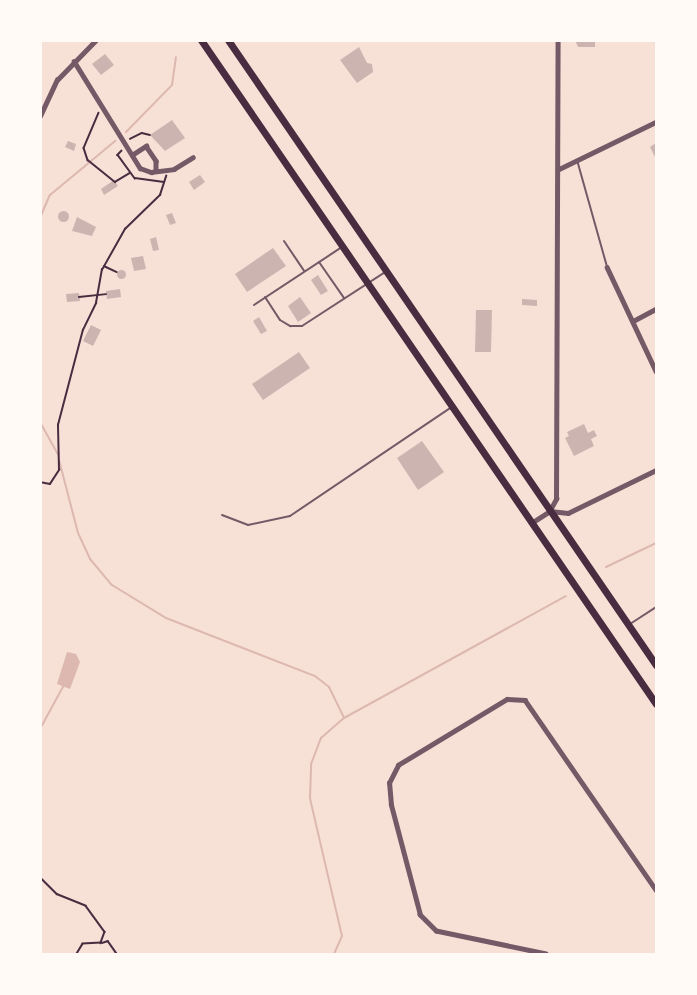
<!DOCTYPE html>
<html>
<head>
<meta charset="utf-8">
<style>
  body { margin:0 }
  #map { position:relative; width:697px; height:995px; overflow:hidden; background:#f7e1d7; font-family:"PT Serif",serif }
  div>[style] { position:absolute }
  .water>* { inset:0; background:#dcb8b0 }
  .stream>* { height:2px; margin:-1px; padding:0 1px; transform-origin:1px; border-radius:1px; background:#dcb8b0 }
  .building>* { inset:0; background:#ccb4b1 }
  .round { border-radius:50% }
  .path>* { height:1.5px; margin:-0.75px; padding:0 0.75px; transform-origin:0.75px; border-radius:0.75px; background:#4a2c40 }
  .service>* { height:2px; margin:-1px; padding:0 1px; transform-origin:1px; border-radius:1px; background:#755966 }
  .minor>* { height:4.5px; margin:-2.25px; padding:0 2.25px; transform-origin:2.25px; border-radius:2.25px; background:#755966 }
  .trunk>* { height:7px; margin:-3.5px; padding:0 3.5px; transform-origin:3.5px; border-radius:3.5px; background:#4a2c40 }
  span { translate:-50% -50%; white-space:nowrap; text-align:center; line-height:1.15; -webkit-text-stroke:4.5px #fffaf5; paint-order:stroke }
  .frame { position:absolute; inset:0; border:42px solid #fffaf5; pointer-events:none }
</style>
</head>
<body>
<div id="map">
  <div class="water">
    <div style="clip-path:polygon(67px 652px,76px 654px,80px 662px,70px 689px,57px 684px)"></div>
  </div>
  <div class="stream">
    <div style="left:126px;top:132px;width:66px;rotate:-45.6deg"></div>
    <div style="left:172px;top:85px;width:28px;rotate:-82deg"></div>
    <div style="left:40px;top:218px;width:25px;rotate:-67deg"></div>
    <div style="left:50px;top:195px;width:85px;rotate:-39.7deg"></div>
    <div style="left:40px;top:422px;width:37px;rotate:61deg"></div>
    <div style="left:59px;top:460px;width:75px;rotate:75.4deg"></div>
    <div style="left:78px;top:533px;width:29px;rotate:65deg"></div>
    <div style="left:90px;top:559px;width:34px;rotate:50deg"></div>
    <div style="left:112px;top:585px;width:63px;rotate:31.4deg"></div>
    <div style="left:166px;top:618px;width:160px;rotate:21.3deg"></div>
    <div style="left:315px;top:676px;width:18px;rotate:38deg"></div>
    <div style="left:329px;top:687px;width:34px;rotate:64deg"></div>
    <div style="left:606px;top:567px;width:55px;rotate:-25.6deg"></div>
    <div style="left:40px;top:729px;width:50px;rotate:-61.4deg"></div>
    <div style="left:334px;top:954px;width:20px;rotate:-66deg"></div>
    <div style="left:342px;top:936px;width:142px;rotate:-103.1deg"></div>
    <div style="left:310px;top:798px;width:34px;rotate:-88deg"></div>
    <div style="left:311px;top:764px;width:28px;rotate:-69deg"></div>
    <div style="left:321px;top:738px;width:30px;rotate:-41deg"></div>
    <div style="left:344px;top:718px;width:253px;rotate:-28.8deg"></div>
  </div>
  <div class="building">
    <div style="clip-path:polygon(575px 40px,595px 40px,595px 47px,578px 47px)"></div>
    <div style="clip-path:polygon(359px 47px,367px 63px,372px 64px,373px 72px,357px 83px,340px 60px)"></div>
    <div style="clip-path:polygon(105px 54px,114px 65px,101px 75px,92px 64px)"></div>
    <div style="clip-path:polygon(172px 120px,185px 138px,165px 151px,150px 135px)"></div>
    <div style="clip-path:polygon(68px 141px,76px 144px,74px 151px,65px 147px)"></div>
    <div style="clip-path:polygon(656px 143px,656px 159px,650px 147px)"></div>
    <div style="clip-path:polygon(200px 175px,205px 182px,194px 190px,189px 182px)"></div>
    <div style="clip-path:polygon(114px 180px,118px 186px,104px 195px,101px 189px)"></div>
    <div class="round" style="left:57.5px;top:210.5px;width:11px;height:11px"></div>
    <div style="clip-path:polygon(172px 213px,176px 223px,170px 225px,166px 215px)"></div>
    <div style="clip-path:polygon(77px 217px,96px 227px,92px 236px,72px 231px)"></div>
    <div style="clip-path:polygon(156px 237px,159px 250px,153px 251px,150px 239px)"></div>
    <div style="clip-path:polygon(273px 248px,286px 266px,247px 292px,235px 274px)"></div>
    <div style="clip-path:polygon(143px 256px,146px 269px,134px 271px,131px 258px)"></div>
    <div class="round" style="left:116.5px;top:269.5px;width:9px;height:9px"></div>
    <div style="clip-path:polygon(318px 275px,328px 291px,321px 295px,311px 280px)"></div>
    <div style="clip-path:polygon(120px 289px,121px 297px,107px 299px,106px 291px)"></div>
    <div style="clip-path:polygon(79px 293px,80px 301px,67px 302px,66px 294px)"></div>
    <div style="clip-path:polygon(300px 297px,311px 313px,298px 322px,288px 306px)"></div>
    <div style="clip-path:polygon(522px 299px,537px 300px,537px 306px,522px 305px)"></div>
    <div style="clip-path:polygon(476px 310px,492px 310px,491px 352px,475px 352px)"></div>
    <div style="clip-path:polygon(259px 317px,267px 331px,261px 334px,253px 321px)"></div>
    <div style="clip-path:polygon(91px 325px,101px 330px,93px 346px,83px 341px)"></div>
    <div style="clip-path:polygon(299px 352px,310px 368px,263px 400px,252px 384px)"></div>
    <div style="clip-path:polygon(584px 424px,588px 433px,594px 430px,597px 436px,591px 439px,594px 446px,574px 456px,565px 438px,569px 436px,567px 432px)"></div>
    <div style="clip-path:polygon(422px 441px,444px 472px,418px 490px,397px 458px)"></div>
  </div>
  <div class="path">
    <div style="left:99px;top:113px;width:38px;rotate:113deg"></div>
    <div style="left:84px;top:148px;width:13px;rotate:72deg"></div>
    <div style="left:88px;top:160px;width:35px;rotate:39deg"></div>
    <div style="left:115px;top:182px;width:17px;rotate:-31deg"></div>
    <div style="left:130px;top:139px;width:13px;rotate:-27deg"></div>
    <div style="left:142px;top:133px;width:8px;rotate:14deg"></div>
    <div style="left:122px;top:151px;width:6px;rotate:135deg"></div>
    <div style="left:118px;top:155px;width:29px;rotate:54deg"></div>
    <div style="left:135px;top:178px;width:29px;rotate:8deg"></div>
    <div style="left:104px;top:266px;width:14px;rotate:25deg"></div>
    <div style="left:79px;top:297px;width:27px;rotate:-6deg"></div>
    <div style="left:40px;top:482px;width:10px;rotate:11deg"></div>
    <div style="left:50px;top:484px;width:17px;rotate:-57deg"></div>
    <div style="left:59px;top:470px;width:45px;rotate:-91.3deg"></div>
    <div style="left:58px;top:425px;width:98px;rotate:-75.3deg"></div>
    <div style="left:83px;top:330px;width:30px;rotate:-64deg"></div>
    <div style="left:96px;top:303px;width:34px;rotate:-80deg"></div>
    <div style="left:102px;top:270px;width:47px;rotate:-60.7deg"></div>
    <div style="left:125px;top:229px;width:49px;rotate:-44.2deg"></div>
    <div style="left:160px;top:195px;width:20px;rotate:-72deg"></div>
    <div style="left:40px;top:877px;width:24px;rotate:45deg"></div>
    <div style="left:57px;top:894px;width:31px;rotate:22deg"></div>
    <div style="left:86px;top:906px;width:32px;rotate:54deg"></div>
    <div style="left:105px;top:932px;width:12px;rotate:110deg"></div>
    <div style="left:101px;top:943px;width:18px;rotate:177deg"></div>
    <div style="left:83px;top:944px;width:12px;rotate:121deg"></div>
    <div style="left:102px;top:943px;width:6px;rotate:-18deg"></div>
    <div style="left:108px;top:941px;width:16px;rotate:55deg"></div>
  </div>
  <div class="service">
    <div style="left:577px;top:160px;width:111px;rotate:74.3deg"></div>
    <div style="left:284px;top:241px;width:36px;rotate:56deg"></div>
    <div style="left:319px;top:262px;width:44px;rotate:55.2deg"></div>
    <div style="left:265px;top:297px;width:27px;rotate:57deg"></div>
    <div style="left:280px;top:320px;width:12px;rotate:31deg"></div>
    <div style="left:290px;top:326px;width:12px"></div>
    <div style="left:302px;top:326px;width:99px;rotate:-33deg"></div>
    <div style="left:254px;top:305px;width:105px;rotate:-33.4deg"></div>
    <div style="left:222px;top:515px;width:28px;rotate:21deg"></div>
    <div style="left:248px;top:525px;width:43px;rotate:-12.1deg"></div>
    <div style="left:290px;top:516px;width:193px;rotate:-34deg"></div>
    <div style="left:630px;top:624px;width:31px;rotate:-33deg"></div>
  </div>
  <div class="minor">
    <div style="left:74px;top:61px;width:126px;rotate:58.3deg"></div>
    <div style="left:140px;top:168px;width:12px;rotate:20deg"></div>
    <div style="left:151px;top:172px;width:23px;rotate:-7deg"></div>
    <div style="left:174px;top:169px;width:22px;rotate:-32deg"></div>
    <div style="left:40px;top:116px;width:40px;rotate:-65deg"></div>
    <div style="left:57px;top:80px;width:56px;rotate:-45.7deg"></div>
    <div style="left:132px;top:155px;width:17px;rotate:-33deg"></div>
    <div style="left:146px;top:146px;width:18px;rotate:56deg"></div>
    <div style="left:156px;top:161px;width:8px;rotate:90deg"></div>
    <div style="left:559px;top:169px;width:108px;rotate:-25.9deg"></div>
    <div style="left:607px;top:267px;width:115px;rotate:64.8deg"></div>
    <div style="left:633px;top:321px;width:26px;rotate:-28deg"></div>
    <div style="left:550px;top:510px;width:13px;rotate:-61deg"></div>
    <div style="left:556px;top:499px;width:459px;rotate:-89.8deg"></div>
    <div style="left:533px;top:522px;width:20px;rotate:-33deg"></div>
    <div style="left:550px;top:511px;width:18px;rotate:6deg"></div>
    <div style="left:568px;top:513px;width:98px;rotate:-26deg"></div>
    <div style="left:546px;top:954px;width:112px;rotate:-168.2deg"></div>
    <div style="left:436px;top:931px;width:23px;rotate:-135deg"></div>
    <div style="left:420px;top:915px;width:114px;rotate:-104.8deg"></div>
    <div style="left:391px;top:805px;width:22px;rotate:-95deg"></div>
    <div style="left:389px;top:783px;width:20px;rotate:-63deg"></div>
    <div style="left:398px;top:765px;width:127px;rotate:-31.2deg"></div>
    <div style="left:507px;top:699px;width:18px;rotate:3deg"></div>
    <div style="left:525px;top:700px;width:231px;rotate:55.4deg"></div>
  </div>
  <div class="trunk">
    <div style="left:201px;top:40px;width:805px;rotate:55.58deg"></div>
    <div style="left:228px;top:40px;width:758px;rotate:55.6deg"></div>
  </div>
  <div class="frame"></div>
</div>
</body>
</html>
